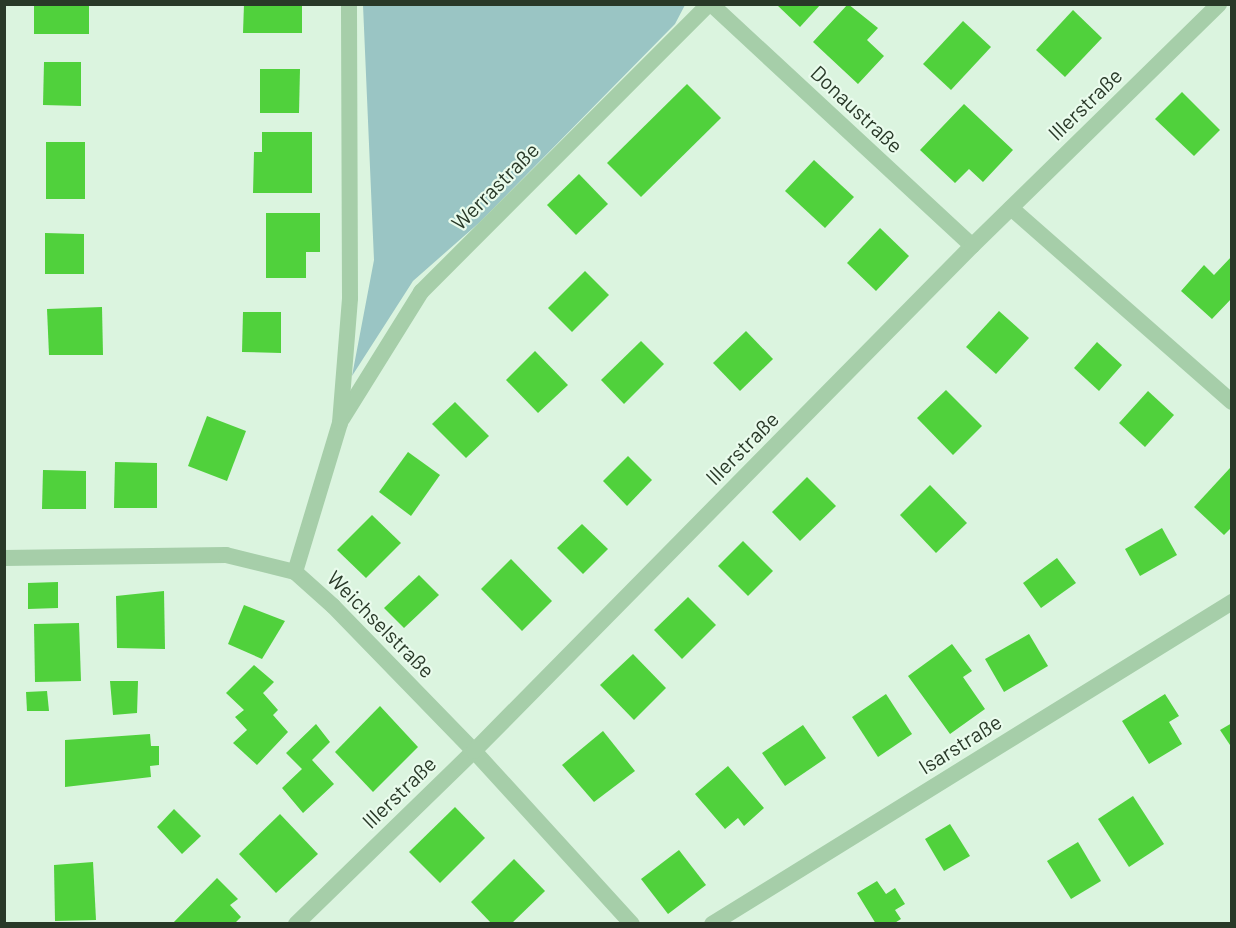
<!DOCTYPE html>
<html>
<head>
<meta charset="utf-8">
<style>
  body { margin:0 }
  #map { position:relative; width:1236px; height:928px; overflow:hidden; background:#dbf4df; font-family:Barlow,sans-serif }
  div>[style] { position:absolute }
  .green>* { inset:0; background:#9ac5c4 }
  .building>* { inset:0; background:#50d13c }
  .minor>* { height:16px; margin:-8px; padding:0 8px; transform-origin:8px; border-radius:8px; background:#a6cea9 }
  span { translate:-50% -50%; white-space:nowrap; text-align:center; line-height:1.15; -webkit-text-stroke:4.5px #e9fbec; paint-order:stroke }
  .street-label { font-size:21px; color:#293928 }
  .frame { position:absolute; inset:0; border:6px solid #293928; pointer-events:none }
</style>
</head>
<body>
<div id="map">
  <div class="green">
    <div style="clip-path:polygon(363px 5px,685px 5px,675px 24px,480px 222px,413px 281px,352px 376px,374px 260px)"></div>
  </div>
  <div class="building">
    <div style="clip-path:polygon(34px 4px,89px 4px,89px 34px,34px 34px)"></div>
    <div style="clip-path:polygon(244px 4px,302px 4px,302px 33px,243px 33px)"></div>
    <div style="clip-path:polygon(776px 4px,821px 4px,800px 27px)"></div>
    <div style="clip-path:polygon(848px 4px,878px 28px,867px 40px,884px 56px,858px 84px,813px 42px)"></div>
    <div style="clip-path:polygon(1073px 10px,1102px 38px,1065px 77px,1036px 50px)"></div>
    <div style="clip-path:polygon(963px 21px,991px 47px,951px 90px,923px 64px)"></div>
    <div style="clip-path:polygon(44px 62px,81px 62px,81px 106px,43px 105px)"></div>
    <div style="clip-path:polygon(260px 69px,300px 69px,299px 113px,260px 113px)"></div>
    <div style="clip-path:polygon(687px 84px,721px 118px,641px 197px,607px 163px)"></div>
    <div style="clip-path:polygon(1182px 92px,1220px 130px,1194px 156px,1155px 119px)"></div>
    <div style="clip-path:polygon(964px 104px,1013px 150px,983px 182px,969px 169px,955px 183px,920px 150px)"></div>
    <div style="clip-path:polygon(262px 132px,312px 132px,312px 193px,253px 193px,254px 152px,262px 152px)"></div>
    <div style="clip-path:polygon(46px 142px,85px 142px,85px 199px,46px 199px)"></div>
    <div style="clip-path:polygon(814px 160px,854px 197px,825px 228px,785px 191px)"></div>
    <div style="clip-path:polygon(579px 174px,608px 204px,576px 235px,547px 205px)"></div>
    <div style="clip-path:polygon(266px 213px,320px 213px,320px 252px,306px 252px,306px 278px,266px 278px)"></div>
    <div style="clip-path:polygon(880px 228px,909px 256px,876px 291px,847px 263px)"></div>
    <div style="clip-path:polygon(45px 233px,84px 234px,84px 274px,45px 274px)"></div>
    <div style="clip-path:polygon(1232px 256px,1232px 298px,1212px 319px,1181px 291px,1204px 265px,1214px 275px)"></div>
    <div style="clip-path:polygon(585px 271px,609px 295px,572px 332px,548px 308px)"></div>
    <div style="clip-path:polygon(102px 307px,103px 355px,49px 355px,47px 309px)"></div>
    <div style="clip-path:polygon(999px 311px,1029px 338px,996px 374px,966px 347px)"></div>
    <div style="clip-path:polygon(243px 312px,281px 312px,281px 353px,242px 352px)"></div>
    <div style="clip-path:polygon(746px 331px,773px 359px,740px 391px,713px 363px)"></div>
    <div style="clip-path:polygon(641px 341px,664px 364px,624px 404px,601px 380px)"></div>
    <div style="clip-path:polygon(1097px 342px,1122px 365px,1099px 391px,1074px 368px)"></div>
    <div style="clip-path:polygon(535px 351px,568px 385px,538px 413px,506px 380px)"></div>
    <div style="clip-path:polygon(946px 390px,982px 426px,953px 455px,917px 418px)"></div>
    <div style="clip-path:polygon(1148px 391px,1174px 415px,1145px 447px,1119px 423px)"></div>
    <div style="clip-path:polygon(455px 402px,489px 436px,466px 458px,432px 424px)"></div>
    <div style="clip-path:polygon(207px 416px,246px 431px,227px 481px,188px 466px)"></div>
    <div style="clip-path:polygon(408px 452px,440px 475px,411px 516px,379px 492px)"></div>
    <div style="clip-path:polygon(628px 456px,652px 480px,627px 506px,603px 481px)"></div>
    <div style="clip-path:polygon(115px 462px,157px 463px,157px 508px,114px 508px)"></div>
    <div style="clip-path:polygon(1230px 468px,1232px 527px,1224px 535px,1194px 507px)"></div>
    <div style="clip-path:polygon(43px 470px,86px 471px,86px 509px,42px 509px)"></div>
    <div style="clip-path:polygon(807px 477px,836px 506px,800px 541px,772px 512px)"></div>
    <div style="clip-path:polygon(930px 485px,967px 523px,936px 553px,900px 515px)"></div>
    <div style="clip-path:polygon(372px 515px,401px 543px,366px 578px,337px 550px)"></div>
    <div style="clip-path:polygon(582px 524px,608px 549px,583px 574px,557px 548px)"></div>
    <div style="clip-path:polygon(1162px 528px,1177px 555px,1140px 576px,1125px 549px)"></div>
    <div style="clip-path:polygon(743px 541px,773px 571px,748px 596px,718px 566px)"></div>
    <div style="clip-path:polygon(1057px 558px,1076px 583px,1041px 608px,1023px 583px)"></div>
    <div style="clip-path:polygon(511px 559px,552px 601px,522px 631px,481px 589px)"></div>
    <div style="clip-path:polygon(419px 575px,439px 595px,404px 628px,384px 608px)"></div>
    <div style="clip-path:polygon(58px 582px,58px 608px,28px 609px,28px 583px)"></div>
    <div style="clip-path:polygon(164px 591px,165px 649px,117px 648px,116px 596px)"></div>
    <div style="clip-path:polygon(688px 597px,716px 625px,682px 659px,654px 630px)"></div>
    <div style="clip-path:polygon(244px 605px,285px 621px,262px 659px,228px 644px)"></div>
    <div style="clip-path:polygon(79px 623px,81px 681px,35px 682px,34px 624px)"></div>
    <div style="clip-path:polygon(1029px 634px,1048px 666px,1004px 692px,985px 659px)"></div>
    <div style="clip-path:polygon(952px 644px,972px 671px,963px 677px,985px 709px,950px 734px,908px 676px)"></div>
    <div style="clip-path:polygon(633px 654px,666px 688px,634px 720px,600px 685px)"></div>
    <div style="clip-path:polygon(254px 665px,274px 682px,263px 693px,278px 710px,273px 715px,288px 732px,257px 765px,233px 743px,247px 730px,235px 717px,244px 710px,226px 693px)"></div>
    <div style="clip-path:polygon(110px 681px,138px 681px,137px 713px,113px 715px)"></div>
    <div style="clip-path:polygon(47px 691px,49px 711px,27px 711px,26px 692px)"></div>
    <div style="clip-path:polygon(886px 694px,912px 734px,878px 757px,852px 717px)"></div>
    <div style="clip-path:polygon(1165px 694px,1179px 716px,1169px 722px,1182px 744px,1149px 764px,1122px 721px)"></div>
    <div style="clip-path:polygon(380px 706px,418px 747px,373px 792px,335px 752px)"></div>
    <div style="clip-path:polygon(1232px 723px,1232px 748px,1220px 730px)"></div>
    <div style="clip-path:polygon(316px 724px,330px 742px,312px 760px,334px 784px,303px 813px,282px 788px,302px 769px,286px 753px)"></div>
    <div style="clip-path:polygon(803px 725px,826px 758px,785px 786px,762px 753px)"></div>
    <div style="clip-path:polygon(603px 731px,635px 771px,594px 802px,562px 765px)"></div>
    <div style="clip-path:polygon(150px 734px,151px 746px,159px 746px,159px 765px,150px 766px,151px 777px,65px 787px,65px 740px)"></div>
    <div style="clip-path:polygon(728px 766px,764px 808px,744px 826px,738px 818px,725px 829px,695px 794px)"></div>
    <div style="clip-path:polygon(1133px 796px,1164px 844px,1129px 867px,1098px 819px)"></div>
    <div style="clip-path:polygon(455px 807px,485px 838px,440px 883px,409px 852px)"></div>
    <div style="clip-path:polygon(174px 809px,201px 836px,182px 854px,157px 827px)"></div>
    <div style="clip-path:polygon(280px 814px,318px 854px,276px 893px,239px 854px)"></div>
    <div style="clip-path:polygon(950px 824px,970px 856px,944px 871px,925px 839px)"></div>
    <div style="clip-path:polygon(1078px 842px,1101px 881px,1071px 899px,1047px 861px)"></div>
    <div style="clip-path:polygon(679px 850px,706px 885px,668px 914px,641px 879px)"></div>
    <div style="clip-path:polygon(514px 859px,545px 891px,511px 924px,492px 924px,471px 902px)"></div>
    <div style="clip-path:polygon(93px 862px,96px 920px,55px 921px,54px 865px)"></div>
    <div style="clip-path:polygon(217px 878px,238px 899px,230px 905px,241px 917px,234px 924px,172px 924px)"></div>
    <div style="clip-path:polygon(877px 881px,886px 894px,895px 888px,905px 904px,895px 910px,901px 919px,893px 924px,876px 924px,857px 893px)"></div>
  </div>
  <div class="minor">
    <div style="left:711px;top:4px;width:356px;rotate:42.8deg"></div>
    <div style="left:1011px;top:208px;width:294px;rotate:41.3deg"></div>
    <div style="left:342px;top:419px;width:150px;rotate:-58.1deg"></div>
    <div style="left:421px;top:292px;width:407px;rotate:-45deg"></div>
    <div style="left:4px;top:558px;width:222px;rotate:-0.8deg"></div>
    <div style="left:226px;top:555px;width:71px;rotate:13.8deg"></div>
    <div style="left:295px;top:572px;width:51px;rotate:41.8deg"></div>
    <div style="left:333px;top:606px;width:202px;rotate:45.8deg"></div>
    <div style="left:474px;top:751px;width:234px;rotate:47.6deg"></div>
    <div style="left:295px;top:572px;width:156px;rotate:-73.2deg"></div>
    <div style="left:340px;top:423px;width:125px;rotate:-85.4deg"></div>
    <div style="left:350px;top:298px;width:294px;rotate:-90.2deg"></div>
    <div style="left:296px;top:924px;width:248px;rotate:-44.2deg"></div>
    <div style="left:474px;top:751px;width:709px;rotate:-45.4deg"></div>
    <div style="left:972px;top:246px;width:346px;rotate:-44.4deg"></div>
    <div style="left:712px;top:924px;width:612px;rotate:-31.77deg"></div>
  </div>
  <div class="street-label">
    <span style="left:1085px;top:104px;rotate:-44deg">Illerstraße</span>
    <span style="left:857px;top:109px;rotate:43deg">Donaustraße</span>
    <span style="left:495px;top:186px;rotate:-45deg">Werrastraße</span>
    <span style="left:742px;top:448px;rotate:-45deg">Illerstraße</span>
    <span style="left:381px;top:624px;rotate:45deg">Weichselstraße</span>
    <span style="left:960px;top:744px;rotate:-32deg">Isarstraße</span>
    <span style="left:399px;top:792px;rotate:-44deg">Illerstraße</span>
  </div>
  <div class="frame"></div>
</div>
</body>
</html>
